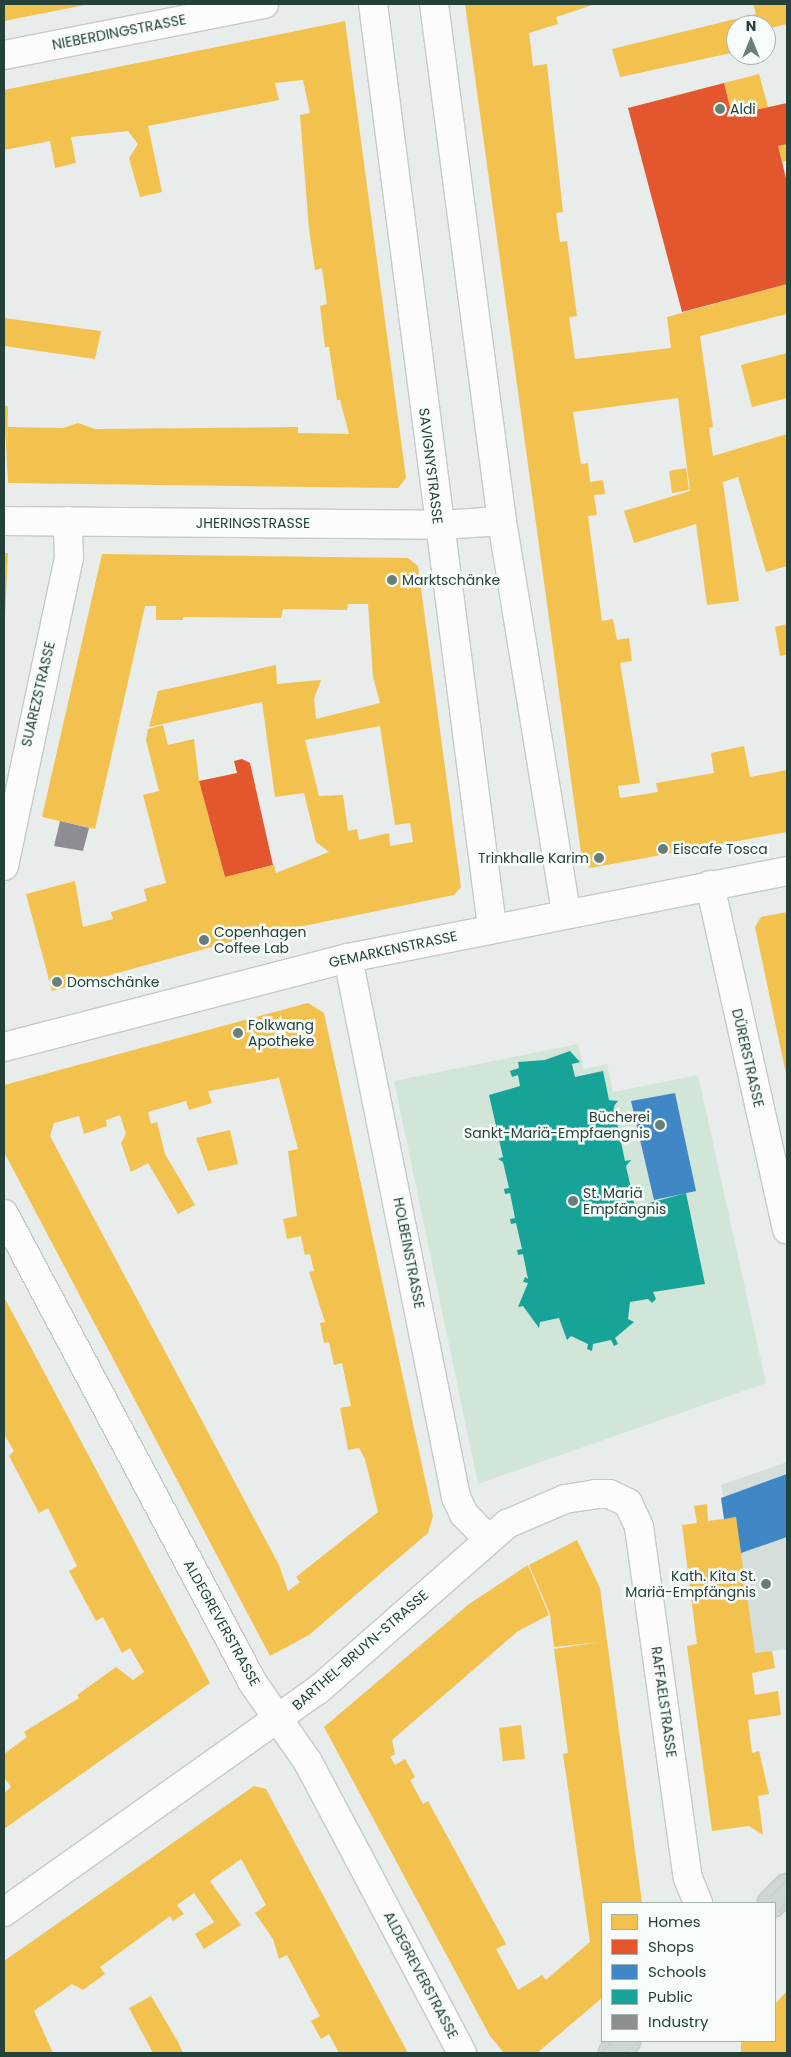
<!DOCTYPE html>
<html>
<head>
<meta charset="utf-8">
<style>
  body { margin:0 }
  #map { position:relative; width:791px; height:2057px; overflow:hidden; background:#e8edeb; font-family:Poppins,sans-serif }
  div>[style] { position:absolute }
  .built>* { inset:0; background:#d6dedb }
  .green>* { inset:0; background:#d1e6d8 }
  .homes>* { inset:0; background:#f2c14e }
  .shops>* { inset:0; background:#e4572e }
  .schools>* { inset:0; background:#3f88c5 }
  .public>* { inset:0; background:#17a398 }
  .industry>* { inset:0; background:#8d8d92 }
  .roads { filter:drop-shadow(1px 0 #c5cac8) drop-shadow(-1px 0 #c5cac8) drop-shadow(0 1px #c5cac8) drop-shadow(0 -1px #c5cac8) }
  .minor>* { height:28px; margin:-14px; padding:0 14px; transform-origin:14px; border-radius:14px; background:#fcfcfc }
  .major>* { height:28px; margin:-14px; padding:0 14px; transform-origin:14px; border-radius:14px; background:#cfd7d5 }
  .tram>* { height:1px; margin:-0.5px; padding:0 0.5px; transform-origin:0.5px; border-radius:0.5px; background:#c9cdcc }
  .dots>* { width:14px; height:14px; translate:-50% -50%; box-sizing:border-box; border:2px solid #f7fbf9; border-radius:50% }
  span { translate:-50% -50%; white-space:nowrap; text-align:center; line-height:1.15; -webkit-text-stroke:5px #f7fbf9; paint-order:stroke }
  .street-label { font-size:14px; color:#24423a }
  .poi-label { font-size:14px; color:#24423a }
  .left { translate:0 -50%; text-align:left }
  .right { translate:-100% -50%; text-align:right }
  .frame { position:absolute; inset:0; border:5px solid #24423a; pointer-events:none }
  .legend { position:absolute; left:601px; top:1902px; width:175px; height:140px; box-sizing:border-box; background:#f7fbf9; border:1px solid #a3b1ad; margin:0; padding:6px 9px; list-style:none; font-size:15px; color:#24423a }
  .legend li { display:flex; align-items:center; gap:10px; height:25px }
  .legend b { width:25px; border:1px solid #a3b1ad }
  .north { position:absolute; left:726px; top:15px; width:50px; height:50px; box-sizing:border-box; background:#f7fbf9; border:1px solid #a3b1ad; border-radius:50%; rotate:0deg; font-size:14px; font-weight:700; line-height:20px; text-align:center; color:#24423a }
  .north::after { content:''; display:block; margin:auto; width:18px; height:22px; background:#697e78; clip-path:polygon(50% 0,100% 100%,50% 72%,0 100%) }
</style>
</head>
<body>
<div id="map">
  <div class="built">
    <div style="clip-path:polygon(787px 1462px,787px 1649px,755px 1653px,721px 1485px)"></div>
  </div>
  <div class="green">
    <div style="clip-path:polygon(578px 1044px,584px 1069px,607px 1064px,613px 1092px,698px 1075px,766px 1383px,478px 1484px,394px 1081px)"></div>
  </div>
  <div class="homes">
    <div style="clip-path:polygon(4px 4px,85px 4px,85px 5px,4px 21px)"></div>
    <div style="clip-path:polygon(465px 4px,596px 4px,556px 17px,558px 24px,529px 33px,533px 66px,547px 64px,563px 212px,556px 213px,560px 242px,567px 241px,577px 316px,569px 317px,575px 359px,671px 348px,667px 317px,787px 284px,787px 314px,700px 336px,713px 427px,709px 428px,713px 456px,787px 434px,787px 566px,766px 572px,738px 477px,723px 482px,739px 601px,707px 605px,696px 524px,634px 543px,624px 511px,690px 491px,678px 398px,573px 412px,581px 464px,588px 463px,590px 482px,603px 480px,605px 494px,594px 495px,597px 515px,588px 516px,602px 621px,613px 619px,617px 640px,629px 638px,632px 661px,620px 663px,640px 783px,618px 786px,620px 798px,658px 792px,656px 783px,714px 773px,711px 753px,744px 746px,750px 777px,787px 770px,787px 832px,590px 868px,582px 860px)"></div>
    <div style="clip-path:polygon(753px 4px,787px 4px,787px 24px,766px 29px,766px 25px,736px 25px,736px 52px,620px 77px,612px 49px,756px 14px)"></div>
    <div style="clip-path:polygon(345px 21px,406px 478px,398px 488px,8px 483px,4px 406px,8px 406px,7px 452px,8px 427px,63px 428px,78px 423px,95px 429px,298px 427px,298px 433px,349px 434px,340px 400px,337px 400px,329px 347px,325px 347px,320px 306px,327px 304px,322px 268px,315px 270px,309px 229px,300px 115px,310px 113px,303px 80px,275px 83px,279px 100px,148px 126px,162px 192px,140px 197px,129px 158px,138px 144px,128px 131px,71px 137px,76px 163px,55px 168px,50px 141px,4px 150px,4px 90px)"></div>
    <div style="clip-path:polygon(759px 74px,768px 107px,732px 115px,724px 83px)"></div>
    <div style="clip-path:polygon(787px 144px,787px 161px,782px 162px,778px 146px)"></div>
    <div style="clip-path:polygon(4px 318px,101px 331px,95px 359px,4px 346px)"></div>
    <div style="clip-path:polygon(787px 353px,787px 398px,752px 407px,741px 365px)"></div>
    <div style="clip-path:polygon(686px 468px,689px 490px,672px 493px,669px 471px)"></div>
    <div style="clip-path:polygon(4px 553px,8px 553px,5px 616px,4px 616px)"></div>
    <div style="clip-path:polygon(evenodd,102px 554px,408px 558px,418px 566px,461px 887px,454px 895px,241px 939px,52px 991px,26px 894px,75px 881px,83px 927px,113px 919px,111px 912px,147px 901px,144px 889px,166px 883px,143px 795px,159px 791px,146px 740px,148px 729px,163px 725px,168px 745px,194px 739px,199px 781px,225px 877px,274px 865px,276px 873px,329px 852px,316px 842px,304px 793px,275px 797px,262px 702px,149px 727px,158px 691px,276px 665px,277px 684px,321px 680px,314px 699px,316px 719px,380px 703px,373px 677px,368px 604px,348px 604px,347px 610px,283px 609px,281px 618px,183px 617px,183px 620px,156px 620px,156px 606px,145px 606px,95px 829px,42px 817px,102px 554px,380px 726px,395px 825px,410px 823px,413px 842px,390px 846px,389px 833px,359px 840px,357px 829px,348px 831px,343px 795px,319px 796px,305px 740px,380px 726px)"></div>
    <div style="clip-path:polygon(787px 624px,787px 654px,780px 656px,775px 627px)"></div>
    <div style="clip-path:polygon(787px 912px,787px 1073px,786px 1074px,755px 927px,761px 917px)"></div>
    <div style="clip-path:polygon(evenodd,308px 1003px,324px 1013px,433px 1516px,428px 1533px,387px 1568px,309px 1635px,270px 1656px,4px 1152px,4px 1085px,308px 1003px,279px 1078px,298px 1149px,288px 1151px,297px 1216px,283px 1219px,287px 1239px,301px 1236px,305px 1255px,310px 1254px,314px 1271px,309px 1272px,325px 1322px,320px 1323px,324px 1343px,329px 1342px,334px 1365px,342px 1363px,351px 1406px,340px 1408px,348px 1450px,359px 1448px,365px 1459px,378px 1512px,296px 1577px,300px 1582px,288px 1591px,279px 1565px,50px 1136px,54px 1123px,79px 1116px,84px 1134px,107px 1126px,106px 1120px,120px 1115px,126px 1134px,121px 1143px,131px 1172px,148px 1163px,178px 1214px,195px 1205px,165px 1154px,157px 1122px,151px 1124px,148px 1112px,186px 1101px,189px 1110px,212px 1103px,208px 1091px,279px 1078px)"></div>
    <div style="clip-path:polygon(230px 1130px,238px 1164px,208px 1171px,196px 1138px)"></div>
    <div style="clip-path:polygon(4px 1297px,210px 1683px,4px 1829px,4px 1793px,11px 1787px,4px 1777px,4px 1754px,27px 1737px,24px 1732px,79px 1698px,77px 1695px,116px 1667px,133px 1680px,144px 1672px,130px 1648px,122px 1653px,103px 1617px,96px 1621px,69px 1571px,77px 1566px,48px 1508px,39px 1513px,9px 1456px,14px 1451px,4px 1434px)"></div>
    <div style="clip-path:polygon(707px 1504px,708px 1521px,736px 1517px,755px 1653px,772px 1651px,775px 1668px,752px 1673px,755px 1695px,778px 1691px,781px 1715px,748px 1720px,752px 1753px,759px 1751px,769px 1794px,758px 1796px,763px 1835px,749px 1826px,712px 1831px,687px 1646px,697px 1644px,682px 1525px,697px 1523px,694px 1506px)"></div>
    <div style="clip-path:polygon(577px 1540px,600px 1588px,642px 1903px,602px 1903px,602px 1998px,537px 2053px,504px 2053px,490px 2036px,324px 1727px,469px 1604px,528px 1565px,549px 1615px,518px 1631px,392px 1740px,395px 1754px,390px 1757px,395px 1765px,405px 1759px,415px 1777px,410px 1780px,423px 1804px,428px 1801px,506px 1944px,496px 1949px,518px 1990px,542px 1975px,546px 1980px,590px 1942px,563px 1754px,568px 1753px,554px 1649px,601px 1642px,554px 1647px,550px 1614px,529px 1565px)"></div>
    <div style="clip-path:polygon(521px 1725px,525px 1759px,503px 1761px,499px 1728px)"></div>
    <div style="clip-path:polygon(254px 1786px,266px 1789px,408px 2053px,339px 2053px,329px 2034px,321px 2039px,311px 2021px,320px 2016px,312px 2002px,287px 1955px,279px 1959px,273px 1939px,255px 1913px,266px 1905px,241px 1859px,210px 1881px,241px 1925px,204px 1949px,195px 1934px,214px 1922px,194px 1893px,177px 1905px,184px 1914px,173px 1921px,170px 1916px,100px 1967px,105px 1974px,83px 1990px,72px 1984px,34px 2011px,53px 2053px,4px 2053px,4px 1961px)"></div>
    <div style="clip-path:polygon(787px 1991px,787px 2053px,741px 2053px,741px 2041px,775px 2041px,775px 2004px)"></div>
    <div style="clip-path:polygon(151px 1996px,178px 2042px,183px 2053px,153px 2053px,129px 2008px)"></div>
  </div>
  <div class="shops">
    <div style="clip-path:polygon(724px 83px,732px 115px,787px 103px,787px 144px,778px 146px,787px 182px,787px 284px,682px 312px,628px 108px)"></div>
    <div style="clip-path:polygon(242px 759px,250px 763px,273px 865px,225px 877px,199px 781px,237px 773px,234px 761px)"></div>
  </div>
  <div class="schools">
    <div style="clip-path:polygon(675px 1093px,696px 1191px,654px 1200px,631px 1101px)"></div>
    <div style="clip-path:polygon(787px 1474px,787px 1537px,741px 1553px,736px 1517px,724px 1519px,721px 1498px)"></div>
  </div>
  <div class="public">
    <div style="clip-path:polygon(570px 1051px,580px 1062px,572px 1064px,575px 1077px,603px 1071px,609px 1100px,618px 1101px,614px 1106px,619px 1133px,625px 1136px,620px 1137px,625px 1161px,631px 1160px,626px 1166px,632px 1193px,637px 1192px,638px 1196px,633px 1198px,635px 1207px,686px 1193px,705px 1284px,653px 1292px,656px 1299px,652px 1303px,648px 1299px,630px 1302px,628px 1319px,634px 1322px,615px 1338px,618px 1344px,614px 1346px,611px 1340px,593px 1344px,592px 1351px,587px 1349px,588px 1344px,571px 1336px,567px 1340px,559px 1318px,540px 1322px,539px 1328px,523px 1306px,518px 1307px,528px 1283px,523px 1282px,525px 1277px,528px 1279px,523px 1254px,518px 1255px,517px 1250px,522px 1249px,516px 1223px,511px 1224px,510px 1219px,515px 1218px,510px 1193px,505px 1194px,504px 1189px,509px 1188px,503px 1162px,498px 1159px,503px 1157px,497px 1131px,491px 1127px,496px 1126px,489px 1095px,520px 1086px,518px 1075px,512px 1077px,510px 1071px,519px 1068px,518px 1062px,545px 1060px)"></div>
  </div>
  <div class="industry">
    <div style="clip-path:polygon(60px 821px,89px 828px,83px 851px,54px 846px)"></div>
  </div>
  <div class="roads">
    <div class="minor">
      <div style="left:373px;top:4px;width:931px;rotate:82.65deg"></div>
      <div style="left:434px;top:4px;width:521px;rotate:82.51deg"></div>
      <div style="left:502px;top:521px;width:397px;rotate:80.7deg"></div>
      <div style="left:4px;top:55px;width:265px;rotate:-11.1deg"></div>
      <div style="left:4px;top:521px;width:435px;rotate:0.5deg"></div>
      <div style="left:439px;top:525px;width:63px;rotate:-3.6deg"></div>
      <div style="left:4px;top:866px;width:315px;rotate:-78.1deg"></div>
      <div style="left:69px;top:558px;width:37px;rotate:-92deg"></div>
      <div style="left:710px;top:885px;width:353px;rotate:77.4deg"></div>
      <div style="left:348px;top:958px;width:550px;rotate:78.67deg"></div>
      <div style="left:456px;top:1497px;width:19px;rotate:65deg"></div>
      <div style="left:464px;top:1514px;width:35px;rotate:46deg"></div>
      <div style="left:4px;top:1047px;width:355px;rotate:-14.5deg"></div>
      <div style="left:348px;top:958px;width:448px;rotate:-11.2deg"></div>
      <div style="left:4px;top:1214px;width:531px;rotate:62.04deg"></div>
      <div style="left:253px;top:1683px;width:96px;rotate:55.2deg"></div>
      <div style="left:308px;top:1762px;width:329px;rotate:62.1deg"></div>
      <div style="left:4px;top:1912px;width:385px;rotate:-35.3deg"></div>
      <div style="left:318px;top:1690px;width:252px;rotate:-41.3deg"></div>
      <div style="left:507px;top:1524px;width:63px;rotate:-23.3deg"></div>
      <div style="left:565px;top:1499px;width:30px;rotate:-9deg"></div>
      <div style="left:595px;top:1494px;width:14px"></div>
      <div style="left:609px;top:1494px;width:21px;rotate:25deg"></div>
      <div style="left:628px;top:1503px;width:26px;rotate:65deg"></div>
      <div style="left:639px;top:1527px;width:354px;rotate:82.1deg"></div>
      <div style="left:688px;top:1878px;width:27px;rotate:68deg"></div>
    </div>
    <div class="major">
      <div style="left:772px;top:1903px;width:21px;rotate:-45deg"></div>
      <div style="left:613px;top:2053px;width:18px;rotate:-43deg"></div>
    </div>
  </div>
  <div class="tram">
    <div style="left:764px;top:1903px;width:34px;rotate:-47deg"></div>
    <div style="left:775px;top:1914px;width:18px;rotate:-47deg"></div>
    <div style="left:599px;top:2053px;width:18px;rotate:-41deg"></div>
    <div style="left:624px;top:2053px;width:18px;rotate:-41deg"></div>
  </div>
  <div class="dots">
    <div style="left:720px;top:109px;background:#697e78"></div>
    <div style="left:392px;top:580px;background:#697e78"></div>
    <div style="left:663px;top:849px;background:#697e78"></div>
    <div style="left:599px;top:858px;background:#697e78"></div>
    <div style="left:204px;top:940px;background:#697e78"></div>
    <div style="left:57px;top:982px;background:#697e78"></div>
    <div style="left:238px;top:1033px;background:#697e78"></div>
    <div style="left:660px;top:1125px;background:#697e78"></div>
    <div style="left:573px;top:1201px;background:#697e78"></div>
    <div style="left:766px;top:1584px;background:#697e78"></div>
  </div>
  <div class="street-label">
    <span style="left:119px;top:32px;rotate:-11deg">NIEBERDINGSTRASSE</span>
    <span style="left:431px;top:466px;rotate:83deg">SAVIGNYSTRASSE</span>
    <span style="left:253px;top:523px">JHERINGSTRASSE</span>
    <span style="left:38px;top:694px;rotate:-77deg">SUAREZSTRASSE</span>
    <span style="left:393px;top:949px;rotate:-12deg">GEMARKENSTRASSE</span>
    <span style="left:748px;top:1058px;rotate:77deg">DÜRERSTRASSE</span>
    <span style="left:409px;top:1253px;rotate:79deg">HOLBEINSTRASSE</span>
    <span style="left:222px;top:1623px;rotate:61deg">ALDEGREVERSTRASSE</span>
    <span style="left:360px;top:1650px;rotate:-41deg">BARTHEL-BRUYN-STRASSE</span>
    <span style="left:664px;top:1702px;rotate:82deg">RAFFAELSTRASSE</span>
    <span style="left:421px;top:1975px;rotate:62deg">ALDEGREVERSTRASSE</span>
  </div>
  <div class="poi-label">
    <span class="left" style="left:730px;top:109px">Aldi</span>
    <span class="left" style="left:402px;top:580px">Marktschänke</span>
    <span class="left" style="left:673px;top:849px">Eiscafe Tosca</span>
    <span class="right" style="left:589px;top:858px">Trinkhalle Karim</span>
    <span class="left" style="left:214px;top:940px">Copenhagen<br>Coffee Lab</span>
    <span class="left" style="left:67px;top:982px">Domschänke</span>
    <span class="left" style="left:248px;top:1033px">Folkwang<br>Apotheke</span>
    <span class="right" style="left:650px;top:1125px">Bücherei<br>Sankt-Mariä-Empfaengnis</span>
    <span class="left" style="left:583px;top:1201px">St. Mariä<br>Empfängnis</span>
    <span class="right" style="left:756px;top:1584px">Kath. Kita St.<br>Mariä-Empfängnis</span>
  </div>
  <div class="frame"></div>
  <ul class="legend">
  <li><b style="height:14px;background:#f2c14e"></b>Homes</li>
  <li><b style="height:14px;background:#e4572e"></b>Shops</li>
  <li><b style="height:14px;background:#3f88c5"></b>Schools</li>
  <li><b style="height:14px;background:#17a398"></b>Public</li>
  <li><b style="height:14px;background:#8d8d92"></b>Industry</li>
  </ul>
  <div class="north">N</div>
</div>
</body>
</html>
